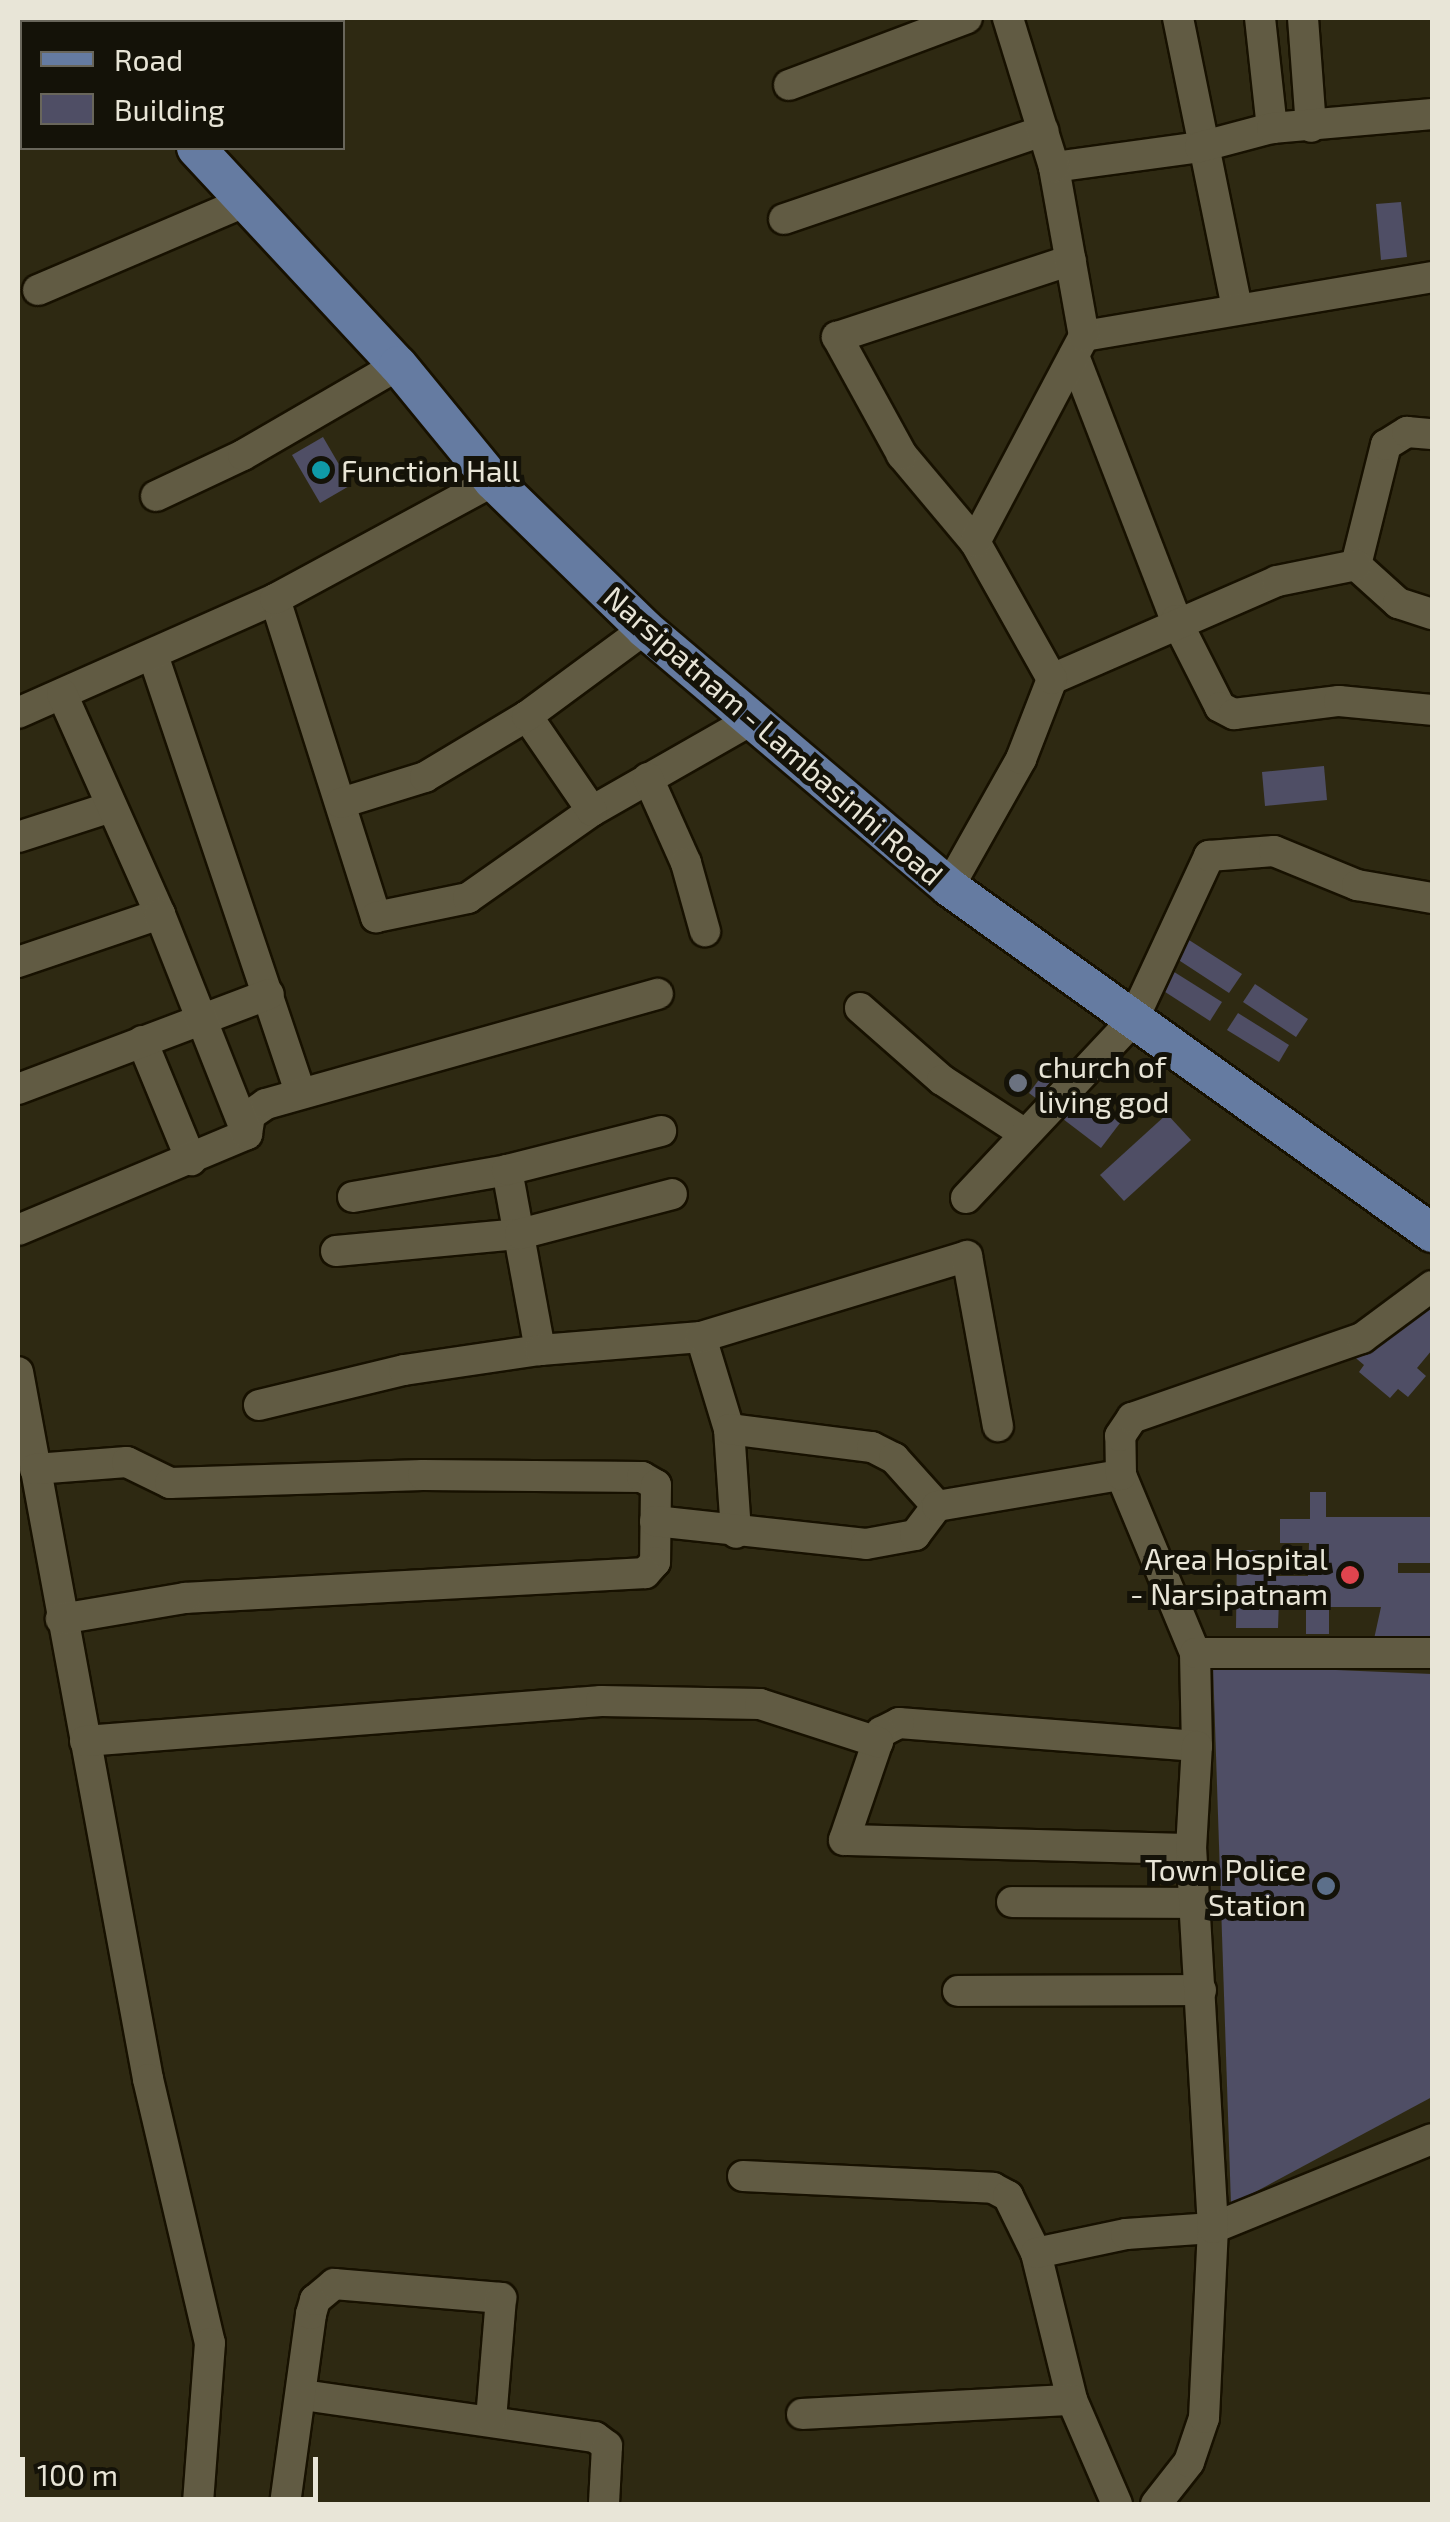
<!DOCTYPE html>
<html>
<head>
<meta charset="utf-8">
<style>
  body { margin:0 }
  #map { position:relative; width:1450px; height:2522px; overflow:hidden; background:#2e2912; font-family:"Exo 2",sans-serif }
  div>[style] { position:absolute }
  .building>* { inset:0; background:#4f4e65 }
  .roads { filter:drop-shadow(2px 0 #171100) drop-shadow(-2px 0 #171100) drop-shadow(0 2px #171100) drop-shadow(0 -2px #171100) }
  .minor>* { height:30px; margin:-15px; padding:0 15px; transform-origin:15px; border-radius:15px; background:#615b43 }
  .major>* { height:38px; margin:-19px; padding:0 19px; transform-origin:19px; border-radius:19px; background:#657ba1 }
  .dots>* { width:28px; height:28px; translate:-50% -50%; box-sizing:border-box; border:5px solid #141208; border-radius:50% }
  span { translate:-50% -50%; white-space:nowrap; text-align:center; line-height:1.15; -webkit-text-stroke:10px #141208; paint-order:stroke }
  .poi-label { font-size:30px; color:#e8e5d7 }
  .left { translate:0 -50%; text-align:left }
  .right { translate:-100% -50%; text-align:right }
  .street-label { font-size:30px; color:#e8e5d7 }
  .frame { position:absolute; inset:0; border:20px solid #e8e5d7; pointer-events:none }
  .legend { position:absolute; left:20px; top:20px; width:325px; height:130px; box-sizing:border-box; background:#141208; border:2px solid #69665b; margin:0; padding:12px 18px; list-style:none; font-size:30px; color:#e8e5d7 }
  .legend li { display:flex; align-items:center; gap:20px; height:50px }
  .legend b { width:50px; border:2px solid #69665b }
  .scale { position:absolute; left:20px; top:2457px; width:298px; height:45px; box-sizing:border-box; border:5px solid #e8e5d7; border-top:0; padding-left:12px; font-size:30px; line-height:35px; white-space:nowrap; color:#e8e5d7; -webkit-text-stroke:8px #141208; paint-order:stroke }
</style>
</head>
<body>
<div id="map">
  <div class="building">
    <div style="clip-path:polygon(1401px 202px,1407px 257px,1381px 260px,1376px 204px)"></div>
    <div style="clip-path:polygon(323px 437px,351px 485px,320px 503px,292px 455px)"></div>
    <div style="clip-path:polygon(1324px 766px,1327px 800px,1265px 806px,1262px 772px)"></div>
    <div style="clip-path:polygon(1189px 940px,1242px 974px,1229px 993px,1177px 959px)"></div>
    <div style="clip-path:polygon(1171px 970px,1222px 1002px,1210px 1021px,1159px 988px)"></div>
    <div style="clip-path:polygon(1255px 984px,1308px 1019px,1296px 1037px,1243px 1002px)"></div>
    <div style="clip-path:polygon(1238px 1013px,1289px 1045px,1279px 1062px,1227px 1030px)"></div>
    <div style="clip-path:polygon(1047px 1069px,1120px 1123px,1101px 1148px,1029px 1093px)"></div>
    <div style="clip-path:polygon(1167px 1114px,1191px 1140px,1124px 1201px,1100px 1175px)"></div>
    <div style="clip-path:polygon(1432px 1303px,1432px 1350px,1417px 1368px,1426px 1376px,1408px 1397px,1398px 1389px,1390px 1398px,1359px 1372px,1364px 1365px,1351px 1354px)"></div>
    <div style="clip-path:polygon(1310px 1492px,1326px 1492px,1326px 1517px,1432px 1517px,1432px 1563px,1398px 1563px,1398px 1573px,1432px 1573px,1432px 1640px,1374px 1639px,1381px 1607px,1329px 1607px,1329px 1634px,1306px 1634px,1306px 1600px,1279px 1599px,1278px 1628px,1236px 1628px,1237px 1550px,1275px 1550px,1274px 1576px,1308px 1576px,1309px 1543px,1280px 1543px,1280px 1519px,1310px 1519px)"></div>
    <div style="clip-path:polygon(1213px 1665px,1432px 1674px,1432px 2097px,1231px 2205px)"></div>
  </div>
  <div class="roads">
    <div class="minor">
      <div style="left:1178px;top:18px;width:297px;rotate:78.5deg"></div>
      <div style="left:1260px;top:18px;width:111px;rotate:83.8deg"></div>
      <div style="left:1303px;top:18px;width:109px;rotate:85.8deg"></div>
      <div style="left:221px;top:22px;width:16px;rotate:-14deg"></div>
      <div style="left:789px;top:85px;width:190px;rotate:-20.6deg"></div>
      <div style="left:1054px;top:167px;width:147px;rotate:-7.8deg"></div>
      <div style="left:1200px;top:147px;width:74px;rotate:-14.8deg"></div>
      <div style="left:1272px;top:128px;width:161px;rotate:-5deg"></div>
      <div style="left:784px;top:219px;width:274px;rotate:-18.8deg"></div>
      <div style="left:38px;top:290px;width:224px;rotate:-23.1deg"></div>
      <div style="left:1084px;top:336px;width:353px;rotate:-9.6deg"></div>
      <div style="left:1074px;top:356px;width:283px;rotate:68.9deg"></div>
      <div style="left:1176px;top:620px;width:97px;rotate:63.2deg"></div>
      <div style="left:1220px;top:707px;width:16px;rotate:27deg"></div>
      <div style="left:1234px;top:714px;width:106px;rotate:-7.1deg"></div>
      <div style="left:1339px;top:701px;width:93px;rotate:5.5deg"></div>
      <div style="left:156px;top:496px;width:96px;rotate:-25.2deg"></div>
      <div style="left:243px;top:455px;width:179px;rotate:-30.1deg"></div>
      <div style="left:975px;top:542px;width:114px;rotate:-130deg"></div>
      <div style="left:902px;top:455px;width:135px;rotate:-118.8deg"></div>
      <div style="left:837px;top:337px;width:246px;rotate:-18.2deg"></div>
      <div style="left:1356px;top:565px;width:124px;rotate:-76deg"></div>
      <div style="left:1386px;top:445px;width:25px;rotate:-32deg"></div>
      <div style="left:1407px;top:432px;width:25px;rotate:5deg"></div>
      <div style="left:1356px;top:565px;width:57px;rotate:42.1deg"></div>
      <div style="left:1398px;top:603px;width:36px;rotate:18deg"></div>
      <div style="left:275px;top:599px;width:334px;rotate:72.4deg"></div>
      <div style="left:376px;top:917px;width:94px;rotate:-11.7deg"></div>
      <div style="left:468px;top:898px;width:151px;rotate:-35.1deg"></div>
      <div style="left:592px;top:811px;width:185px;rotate:-29.7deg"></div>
      <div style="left:153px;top:655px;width:462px;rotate:71.4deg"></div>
      <div style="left:1052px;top:679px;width:245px;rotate:-23.5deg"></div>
      <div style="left:1277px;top:581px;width:81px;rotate:-11.4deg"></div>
      <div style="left:18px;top:713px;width:281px;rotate:-23.9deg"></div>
      <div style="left:275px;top:599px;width:248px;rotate:-28.4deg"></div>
      <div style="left:527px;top:716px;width:115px;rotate:55.6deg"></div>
      <div style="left:648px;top:778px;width:93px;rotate:65.9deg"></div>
      <div style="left:686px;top:863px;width:71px;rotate:74.4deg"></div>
      <div style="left:341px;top:803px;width:88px;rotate:-17.2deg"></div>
      <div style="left:425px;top:777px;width:119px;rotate:-30.9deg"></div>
      <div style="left:527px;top:716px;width:147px;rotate:-36.4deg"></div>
      <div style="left:18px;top:837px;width:95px;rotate:-17.9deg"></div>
      <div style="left:949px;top:887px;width:147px;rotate:-60.6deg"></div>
      <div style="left:1021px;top:759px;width:86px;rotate:-68.8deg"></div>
      <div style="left:1052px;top:679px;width:157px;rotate:-119.3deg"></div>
      <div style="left:975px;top:542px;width:233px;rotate:-62.1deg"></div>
      <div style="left:1084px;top:336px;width:172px;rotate:-100.1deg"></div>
      <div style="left:1054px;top:167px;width:156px;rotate:-107.2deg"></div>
      <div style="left:18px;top:962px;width:150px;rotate:-18.7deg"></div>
      <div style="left:160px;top:914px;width:241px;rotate:-114deg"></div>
      <div style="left:860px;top:1008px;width:109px;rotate:41.3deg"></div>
      <div style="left:942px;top:1080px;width:95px;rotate:33deg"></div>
      <div style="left:142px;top:1041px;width:129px;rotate:67.6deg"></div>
      <div style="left:18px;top:1089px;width:268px;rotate:-20.7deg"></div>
      <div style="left:247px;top:1134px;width:19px;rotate:-81deg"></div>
      <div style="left:250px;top:1115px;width:19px;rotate:-35deg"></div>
      <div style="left:266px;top:1104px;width:407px;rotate:-15.7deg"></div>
      <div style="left:507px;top:1170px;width:183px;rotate:79.6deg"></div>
      <div style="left:353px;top:1197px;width:156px;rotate:-9.9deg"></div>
      <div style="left:507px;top:1170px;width:159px;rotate:-14.2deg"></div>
      <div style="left:966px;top:1198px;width:244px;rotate:-46.8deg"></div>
      <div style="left:1133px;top:1020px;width:181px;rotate:-65.1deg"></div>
      <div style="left:1209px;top:856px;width:65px;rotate:-4.4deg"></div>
      <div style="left:1274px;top:851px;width:90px;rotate:22.3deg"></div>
      <div style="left:1357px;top:885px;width:76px;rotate:9.8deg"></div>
      <div style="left:18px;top:1230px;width:248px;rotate:-22.7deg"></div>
      <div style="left:247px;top:1134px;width:237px;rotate:-111.6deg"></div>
      <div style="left:336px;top:1251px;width:185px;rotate:-5.3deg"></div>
      <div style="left:520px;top:1234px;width:157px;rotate:-14.7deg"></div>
      <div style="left:701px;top:1337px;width:96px;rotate:73.1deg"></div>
      <div style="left:729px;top:1429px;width:104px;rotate:86.1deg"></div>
      <div style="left:18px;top:1372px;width:719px;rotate:79.58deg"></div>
      <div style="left:148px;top:2079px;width:271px;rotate:76.8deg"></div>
      <div style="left:210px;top:2343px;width:161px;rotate:94.3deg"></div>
      <div style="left:259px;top:1405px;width:149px;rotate:-13.6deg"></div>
      <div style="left:404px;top:1370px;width:137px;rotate:-8.4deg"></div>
      <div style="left:540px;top:1350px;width:162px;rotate:-4.6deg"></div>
      <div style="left:701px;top:1337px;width:278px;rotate:-16.9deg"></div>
      <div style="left:967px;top:1256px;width:173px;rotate:79.7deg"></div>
      <div style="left:729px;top:1429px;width:144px;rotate:7.2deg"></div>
      <div style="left:872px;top:1447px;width:25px;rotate:27deg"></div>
      <div style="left:894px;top:1458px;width:64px;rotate:48.1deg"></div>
      <div style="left:35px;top:1469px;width:92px;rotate:-4.4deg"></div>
      <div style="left:127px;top:1462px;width:48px;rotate:26deg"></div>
      <div style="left:170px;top:1483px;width:253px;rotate:-1.8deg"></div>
      <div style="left:423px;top:1475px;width:219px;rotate:0.5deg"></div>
      <div style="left:642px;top:1477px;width:16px;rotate:30deg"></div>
      <div style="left:656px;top:1485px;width:77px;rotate:90.7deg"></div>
      <div style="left:655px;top:1562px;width:15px;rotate:132deg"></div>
      <div style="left:645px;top:1573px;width:461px;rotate:176.9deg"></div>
      <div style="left:185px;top:1598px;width:126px;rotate:170.4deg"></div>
      <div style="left:1121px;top:1475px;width:193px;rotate:67.4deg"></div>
      <div style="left:1195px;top:1653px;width:93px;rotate:88.8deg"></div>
      <div style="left:1197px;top:1746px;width:299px;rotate:-175.6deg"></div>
      <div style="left:899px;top:1723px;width:20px;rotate:153deg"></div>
      <div style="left:881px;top:1732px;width:114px;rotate:108.9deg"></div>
      <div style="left:844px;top:1840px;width:347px;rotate:1.5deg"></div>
      <div style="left:655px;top:1521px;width:212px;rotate:6.2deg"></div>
      <div style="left:866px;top:1544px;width:50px;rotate:-10.4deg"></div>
      <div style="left:915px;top:1535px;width:36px;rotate:-53deg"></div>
      <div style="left:937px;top:1506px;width:187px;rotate:-9.6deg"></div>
      <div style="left:1121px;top:1475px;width:39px;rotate:-91deg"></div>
      <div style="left:1120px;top:1436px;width:22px;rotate:-56deg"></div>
      <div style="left:1132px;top:1418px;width:244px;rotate:-19.2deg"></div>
      <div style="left:1362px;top:1338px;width:87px;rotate:-36.6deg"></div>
      <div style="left:1195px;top:1653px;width:237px"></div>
      <div style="left:85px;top:1741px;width:518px;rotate:-4.43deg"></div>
      <div style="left:601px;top:1701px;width:159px;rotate:1.1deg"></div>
      <div style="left:760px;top:1704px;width:124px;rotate:17.9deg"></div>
      <div style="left:1012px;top:1902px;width:182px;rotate:0.3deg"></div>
      <div style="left:958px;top:1991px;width:243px;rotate:-0.2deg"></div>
      <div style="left:743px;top:2176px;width:250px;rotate:2.7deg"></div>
      <div style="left:993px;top:2188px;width:17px;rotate:28deg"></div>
      <div style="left:1008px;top:2196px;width:64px;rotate:63.8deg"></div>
      <div style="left:1036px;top:2253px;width:151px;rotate:76.2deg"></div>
      <div style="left:1072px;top:2400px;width:113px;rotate:66.6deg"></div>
      <div style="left:1036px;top:2253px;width:92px;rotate:-11.9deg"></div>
      <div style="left:1126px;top:2234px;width:87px;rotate:-3.9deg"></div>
      <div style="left:1213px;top:2228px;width:236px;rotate:-22.1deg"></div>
      <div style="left:303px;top:2395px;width:295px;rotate:8.2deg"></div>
      <div style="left:595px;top:2437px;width:15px;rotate:37deg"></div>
      <div style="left:607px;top:2446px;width:58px;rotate:93deg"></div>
      <div style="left:802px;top:2414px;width:270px;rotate:-3deg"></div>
      <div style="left:285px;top:2504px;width:192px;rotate:-82.2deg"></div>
      <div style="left:311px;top:2314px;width:15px;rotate:-74deg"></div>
      <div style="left:315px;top:2300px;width:25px;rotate:-40deg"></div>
      <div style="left:334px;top:2284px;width:168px;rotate:4.8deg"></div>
      <div style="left:501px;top:2298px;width:122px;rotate:94.7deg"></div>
      <div style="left:1156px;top:2504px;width:53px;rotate:-51.8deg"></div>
      <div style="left:1189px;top:2462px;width:46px;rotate:-71.2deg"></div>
      <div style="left:1204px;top:2418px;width:190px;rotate:-87.3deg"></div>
      <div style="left:1213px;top:2228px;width:380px;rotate:-93.3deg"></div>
      <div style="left:1191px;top:1849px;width:103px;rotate:-86.7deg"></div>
    </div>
    <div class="major">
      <div style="left:82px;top:18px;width:6px;rotate:45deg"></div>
      <div style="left:196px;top:148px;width:296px;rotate:47.1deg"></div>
      <div style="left:398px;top:365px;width:150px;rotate:50.7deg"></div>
      <div style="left:493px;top:481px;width:212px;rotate:44.2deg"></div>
      <div style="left:645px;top:629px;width:399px;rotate:40.3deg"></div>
      <div style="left:949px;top:887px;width:594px;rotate:35.62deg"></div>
    </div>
  </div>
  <div class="dots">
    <div style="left:321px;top:470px;background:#0f9aa8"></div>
    <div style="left:1018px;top:1083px;background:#6b7280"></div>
    <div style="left:1350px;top:1575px;background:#e0444e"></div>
    <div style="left:1326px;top:1886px;background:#5c6f8a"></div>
  </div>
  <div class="poi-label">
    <span class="left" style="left:341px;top:470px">Function Hall</span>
    <span class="left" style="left:1038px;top:1083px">church of<br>living god</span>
    <span class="right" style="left:1328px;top:1575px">Area Hospital<br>- Narsipatnam</span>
    <span class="right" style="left:1306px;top:1886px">Town Police<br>Station</span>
  </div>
  <div class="street-label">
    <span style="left:774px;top:735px;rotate:41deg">Narsipatnam - Lambasinhi Road</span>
  </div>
  <div class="frame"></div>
  <ul class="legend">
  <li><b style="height:12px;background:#657ba1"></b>Road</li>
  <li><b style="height:28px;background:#4f4e65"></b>Building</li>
  </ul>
  <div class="scale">100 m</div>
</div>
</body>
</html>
